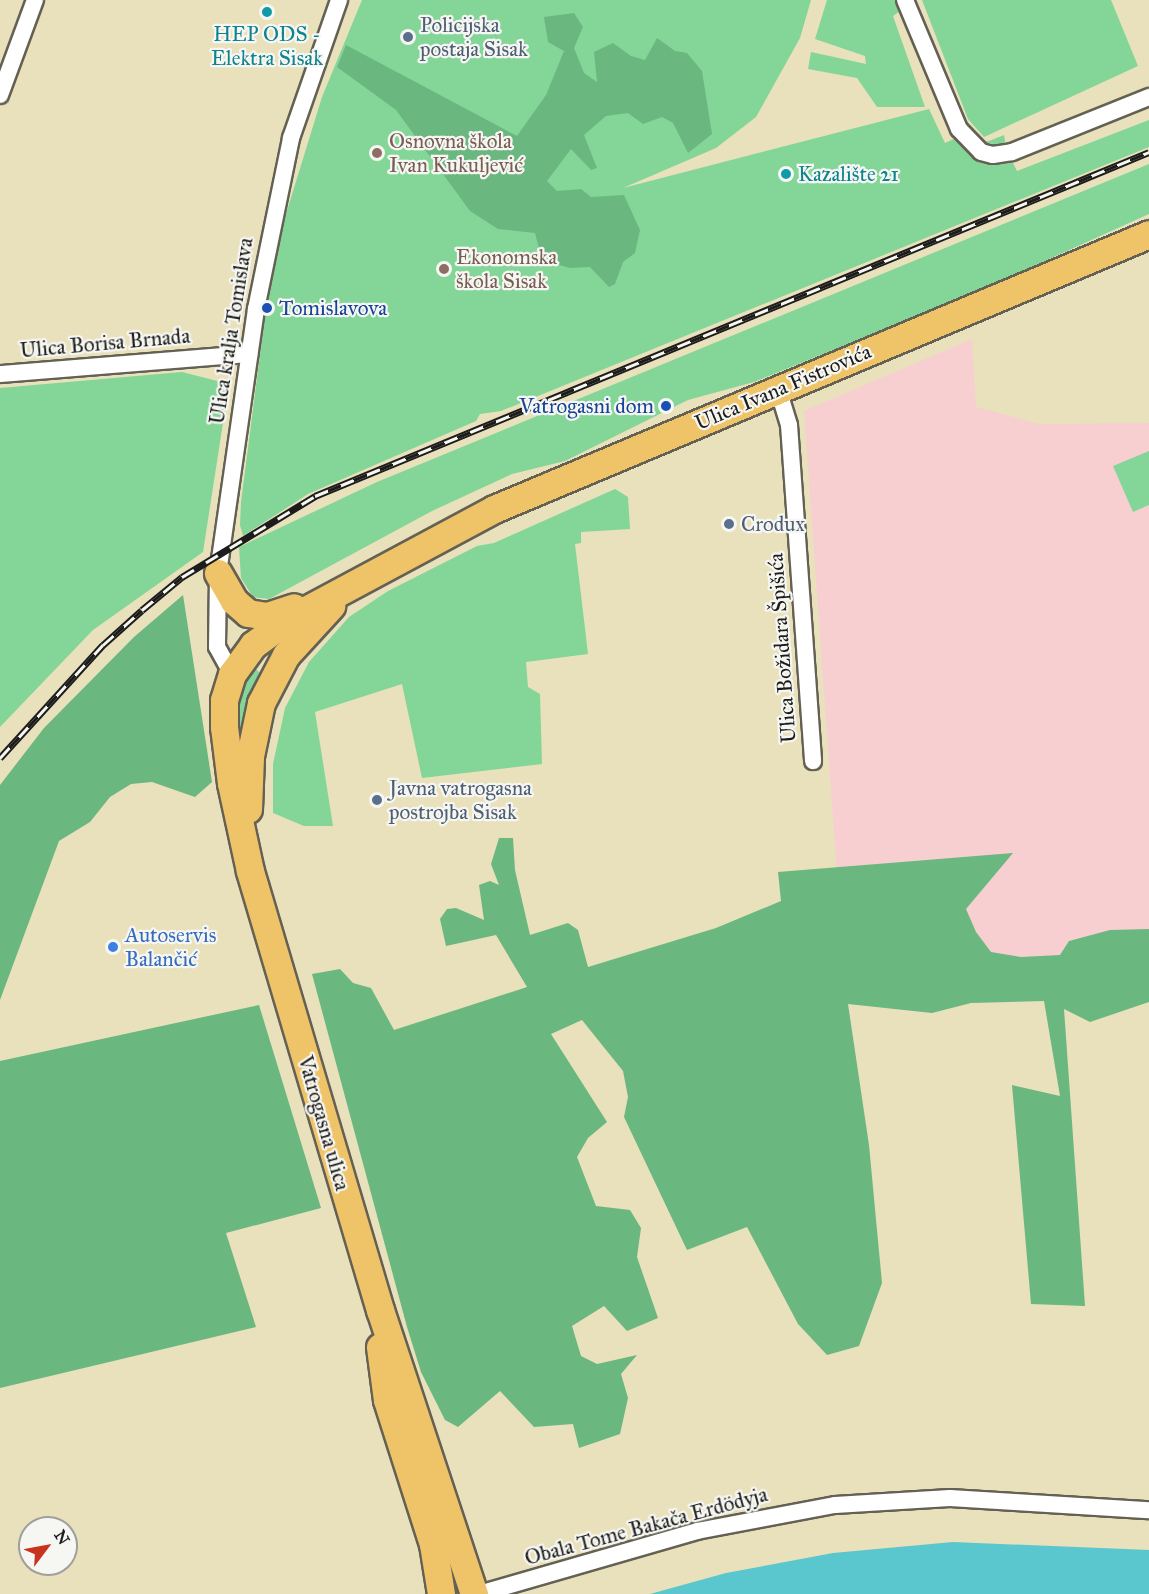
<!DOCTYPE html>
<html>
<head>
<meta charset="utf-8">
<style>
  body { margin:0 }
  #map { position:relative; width:1149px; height:1594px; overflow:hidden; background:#e9e0bc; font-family:"IM FELL Great Primer",serif }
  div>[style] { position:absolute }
  .built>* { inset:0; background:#f7cfd1 }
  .green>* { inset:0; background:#83d698 }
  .forest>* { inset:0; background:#6ab780 }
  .water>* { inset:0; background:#59c7cd }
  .roads { filter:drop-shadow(2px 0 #646154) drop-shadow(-2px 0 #646154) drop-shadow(0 2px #646154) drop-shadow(0 -2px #646154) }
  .minor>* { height:16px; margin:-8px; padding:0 8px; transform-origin:8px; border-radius:8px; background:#fff }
  .primary>* { height:27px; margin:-13.5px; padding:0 13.5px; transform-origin:13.5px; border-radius:13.5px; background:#efc469 }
  .rail>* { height:7px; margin-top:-3.5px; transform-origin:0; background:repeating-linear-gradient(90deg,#f6f6f2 0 14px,#1c1c1c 0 28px); box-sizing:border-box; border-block:2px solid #1c1c1c }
  .dots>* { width:16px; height:16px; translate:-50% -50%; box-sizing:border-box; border:3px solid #f6f6f2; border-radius:50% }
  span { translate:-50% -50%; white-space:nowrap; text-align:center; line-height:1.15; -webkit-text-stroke:4.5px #f6f6f2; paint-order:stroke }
  .service-label { font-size:21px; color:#4e5e75 }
  .left { translate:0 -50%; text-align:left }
  .culture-label { font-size:21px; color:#0d838f }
  .education-label { font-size:21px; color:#785e54 }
  .transit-label { font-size:21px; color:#164399 }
  .right { translate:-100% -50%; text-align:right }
  .street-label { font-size:21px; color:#1c1c1c }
  .shop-label { font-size:21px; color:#366cbe }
  .north { position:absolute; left:18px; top:1516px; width:60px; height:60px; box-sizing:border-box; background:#f6f6f2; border:2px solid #9f9f9c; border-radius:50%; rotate:58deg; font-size:16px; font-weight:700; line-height:24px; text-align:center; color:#1c1c1c }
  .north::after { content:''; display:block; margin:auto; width:21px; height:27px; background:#c8321e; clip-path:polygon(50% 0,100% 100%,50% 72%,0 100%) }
</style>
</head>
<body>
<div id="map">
  <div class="built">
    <div style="clip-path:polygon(972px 339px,976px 407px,1040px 424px,1149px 423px,1149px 955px,1063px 976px,843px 959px,804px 411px)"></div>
  </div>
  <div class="green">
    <div style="clip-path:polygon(362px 0,811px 0,800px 38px,756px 117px,716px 148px,623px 188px,929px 109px,945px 143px,956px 138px,980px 159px,1012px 161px,1017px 171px,1149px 120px,1149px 147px,501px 411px,480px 414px,476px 421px,308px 494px,243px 536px,240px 525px,241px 502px,268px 293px,282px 227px,322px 97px)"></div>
    <div style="clip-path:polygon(827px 0,895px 0,900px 11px,893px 16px,925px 107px,877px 107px,857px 78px,808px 69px,811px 52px,866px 64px,865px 56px,815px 39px)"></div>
    <div style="clip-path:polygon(922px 0,1111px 0,1138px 66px,984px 137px,968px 119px)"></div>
    <div style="clip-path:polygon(1004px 135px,1006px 146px,982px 142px,989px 141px)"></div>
    <div style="clip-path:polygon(1149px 164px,1149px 214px,976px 292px,754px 382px,688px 400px,565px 461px,512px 474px,432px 511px,269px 599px,253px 597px,241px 578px,239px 547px,377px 482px)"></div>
    <div style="clip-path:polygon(182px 372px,229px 384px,203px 552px,93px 630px,0 727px,0 388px)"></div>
    <div style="clip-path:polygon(1149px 451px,1149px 505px,1133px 512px,1113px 466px)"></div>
    <div style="clip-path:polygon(615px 489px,628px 497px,630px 529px,581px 532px,581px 543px,575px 544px,588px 654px,526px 662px,528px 687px,540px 694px,542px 764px,422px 778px,402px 684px,315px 712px,333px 826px,304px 826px,273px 813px,273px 764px,285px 708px,309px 662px,349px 617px,388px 591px,477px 546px,494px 543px)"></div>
    <div style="clip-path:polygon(251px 664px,263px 676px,238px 751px,234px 707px,240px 679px)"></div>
  </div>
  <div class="forest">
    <div style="clip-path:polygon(574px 13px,583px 27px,574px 48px,584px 73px,597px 82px,594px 52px,613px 43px,631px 56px,645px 60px,657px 38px,675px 51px,687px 53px,702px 71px,712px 134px,688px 153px,673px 123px,662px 117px,643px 124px,628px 113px,606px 116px,584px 135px,597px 168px,591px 170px,571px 149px,547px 181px,557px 191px,581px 189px,591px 197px,624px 195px,640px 230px,635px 253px,623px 262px,615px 284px,609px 287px,590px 267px,570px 268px,542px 260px,535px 233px,498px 229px,470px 211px,396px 110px,337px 67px,346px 45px,517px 136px,546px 95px,564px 51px,548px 42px,544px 17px)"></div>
    <div style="clip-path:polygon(183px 595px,212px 782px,195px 797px,152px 782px,131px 784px,110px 797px,90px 822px,59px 841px,0 1000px,0 785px,44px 728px,134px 637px)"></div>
    <div style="clip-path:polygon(499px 838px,513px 838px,515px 870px,530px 935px,568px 923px,578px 930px,588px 967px,716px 928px,781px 901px,778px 872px,1013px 853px,966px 909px,976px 932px,991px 952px,1021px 957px,1060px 955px,1069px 941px,1110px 930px,1149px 929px,1149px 1002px,1090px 1022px,1064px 1009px,1085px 1306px,1031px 1304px,1012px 1085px,1060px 1096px,1044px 1001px,971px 1003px,932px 1013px,848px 1004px,869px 1145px,882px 1283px,859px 1346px,827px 1355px,798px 1324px,747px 1227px,687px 1250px,624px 1117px,628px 1097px,623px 1071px,582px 1020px,551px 1034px,607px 1122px,588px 1138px,577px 1157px,596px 1206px,630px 1210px,641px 1228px,637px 1257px,658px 1318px,627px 1331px,604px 1306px,572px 1326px,581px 1356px,597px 1364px,637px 1355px,621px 1374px,628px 1398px,620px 1434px,579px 1448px,573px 1424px,534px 1427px,500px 1391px,458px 1427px,445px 1420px,421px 1372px,407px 1327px,312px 974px,340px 969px,353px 983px,371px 988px,394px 1030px,527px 987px,496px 935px,446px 946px,440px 919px,447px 909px,456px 908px,484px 920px,479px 885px,490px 881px,499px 885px,491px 864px)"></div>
    <div style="clip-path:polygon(259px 1005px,321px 1208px,226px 1233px,256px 1327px,0 1388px,0 1061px)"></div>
  </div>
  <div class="water">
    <div style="clip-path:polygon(953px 1542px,1149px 1550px,1149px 1594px,650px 1594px,726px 1573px,833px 1553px)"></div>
  </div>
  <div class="roads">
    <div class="minor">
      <div style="left:905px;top:0;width:140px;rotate:67.3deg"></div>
      <div style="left:959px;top:129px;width:32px;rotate:46deg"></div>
      <div style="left:981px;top:152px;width:12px;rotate:14deg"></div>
      <div style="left:993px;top:155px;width:19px;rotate:-9deg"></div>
      <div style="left:1012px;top:152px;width:148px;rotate:-21.9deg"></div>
      <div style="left:0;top:95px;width:101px;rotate:-69.8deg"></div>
      <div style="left:0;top:374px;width:250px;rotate:-4.6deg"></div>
      <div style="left:778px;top:389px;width:38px;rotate:73deg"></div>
      <div style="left:789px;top:425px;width:337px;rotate:85.9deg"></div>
      <div style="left:232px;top:674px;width:31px;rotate:-119deg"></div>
      <div style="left:217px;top:647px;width:74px;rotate:-89.2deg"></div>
      <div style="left:218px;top:573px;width:267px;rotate:-81.8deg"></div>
      <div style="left:256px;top:309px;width:175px;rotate:-78.4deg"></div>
      <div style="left:291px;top:138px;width:146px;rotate:-70.8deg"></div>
      <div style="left:479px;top:1594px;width:227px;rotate:-16.1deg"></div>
      <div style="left:697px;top:1531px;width:140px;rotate:-10.7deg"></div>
      <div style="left:835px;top:1505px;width:115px;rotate:-3.5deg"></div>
      <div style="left:950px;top:1498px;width:199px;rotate:3.5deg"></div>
    </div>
    <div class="primary">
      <div style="left:218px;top:573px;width:32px;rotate:60deg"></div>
      <div style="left:234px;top:601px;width:18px;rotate:41deg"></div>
      <div style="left:248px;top:613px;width:19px;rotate:9deg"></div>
      <div style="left:267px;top:616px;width:28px;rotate:-18deg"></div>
      <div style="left:248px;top:809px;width:53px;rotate:-87.8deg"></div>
      <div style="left:250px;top:756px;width:54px;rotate:-78.3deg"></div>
      <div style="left:261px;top:703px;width:54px;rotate:-62.5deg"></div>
      <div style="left:286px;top:655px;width:67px;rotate:-47.4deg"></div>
      <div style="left:380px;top:1347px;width:53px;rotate:82.5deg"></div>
      <div style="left:387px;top:1400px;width:151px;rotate:72.3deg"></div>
      <div style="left:433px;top:1544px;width:51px;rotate:80.9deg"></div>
      <div style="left:474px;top:1594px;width:299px;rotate:-108.3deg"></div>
      <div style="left:380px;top:1310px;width:458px;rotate:-106.5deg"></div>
      <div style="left:250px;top:871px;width:90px;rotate:-102.2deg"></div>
      <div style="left:231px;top:783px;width:56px;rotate:-97.1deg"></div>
      <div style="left:224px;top:727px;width:27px;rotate:-90deg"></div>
      <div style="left:224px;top:700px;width:27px;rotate:-73deg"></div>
      <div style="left:232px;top:674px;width:36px;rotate:-54deg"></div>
      <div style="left:253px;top:645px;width:42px;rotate:-36.3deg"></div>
      <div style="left:287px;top:620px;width:235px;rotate:-28.2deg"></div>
      <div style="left:494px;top:509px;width:710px;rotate:-22.77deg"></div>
    </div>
  </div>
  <div class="rail">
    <div style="left:0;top:758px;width:153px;rotate:-47.7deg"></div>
    <div style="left:103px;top:645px;width:52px;rotate:-41.9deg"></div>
    <div style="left:142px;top:610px;width:52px;rotate:-39.5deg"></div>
    <div style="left:182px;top:577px;width:156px;rotate:-31.3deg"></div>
    <div style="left:315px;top:496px;width:902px;rotate:-22.41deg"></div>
  </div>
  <div class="dots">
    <div style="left:267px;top:12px;background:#0f9aa8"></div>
    <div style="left:408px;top:37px;background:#5c6f8a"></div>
    <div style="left:377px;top:153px;background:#8d6e63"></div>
    <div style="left:786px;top:174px;background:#0f9aa8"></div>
    <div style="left:444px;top:269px;background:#8d6e63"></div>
    <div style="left:267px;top:308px;background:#1a4fb4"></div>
    <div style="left:666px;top:406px;background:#1a4fb4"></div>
    <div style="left:729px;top:524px;background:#5c6f8a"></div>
    <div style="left:377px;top:800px;background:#5c6f8a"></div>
    <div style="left:113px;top:947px;background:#3f7fe0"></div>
  </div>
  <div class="service-label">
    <span class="left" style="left:420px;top:37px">Policijska<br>postaja Sisak</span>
    <span class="left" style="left:741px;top:524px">Crodux</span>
    <span class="left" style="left:389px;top:800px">Javna vatrogasna<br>postrojba Sisak</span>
  </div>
  <div class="culture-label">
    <span style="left:267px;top:46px">HEP ODS -<br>Elektra Sisak</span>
    <span class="left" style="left:798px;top:174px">Kazalište 21</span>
  </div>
  <div class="education-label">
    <span class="left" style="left:389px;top:153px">Osnovna škola<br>Ivan Kukuljević</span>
    <span class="left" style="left:456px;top:269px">Ekonomska<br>škola Sisak</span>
  </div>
  <div class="transit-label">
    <span class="left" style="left:279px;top:308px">Tomislavova</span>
    <span class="right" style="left:654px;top:406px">Vatrogasni dom</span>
  </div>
  <div class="street-label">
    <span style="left:231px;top:331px;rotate:-81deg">Ulica kralja Tomislava</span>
    <span style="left:105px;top:343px;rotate:-5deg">Ulica Borisa Brnada</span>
    <span style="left:783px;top:387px;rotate:-23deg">Ulica Ivana Fistrovića</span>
    <span style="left:782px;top:648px;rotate:-94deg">Ulica Božidara Špišića</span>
    <span style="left:324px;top:1123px;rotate:74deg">Vatrogasna ulica</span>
    <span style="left:646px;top:1526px;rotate:-15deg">Obala Tome Bakača Erdödyja</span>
  </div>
  <div class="shop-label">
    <span class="left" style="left:125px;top:947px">Autoservis<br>Balančić</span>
  </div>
  <div class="north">N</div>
</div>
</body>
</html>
